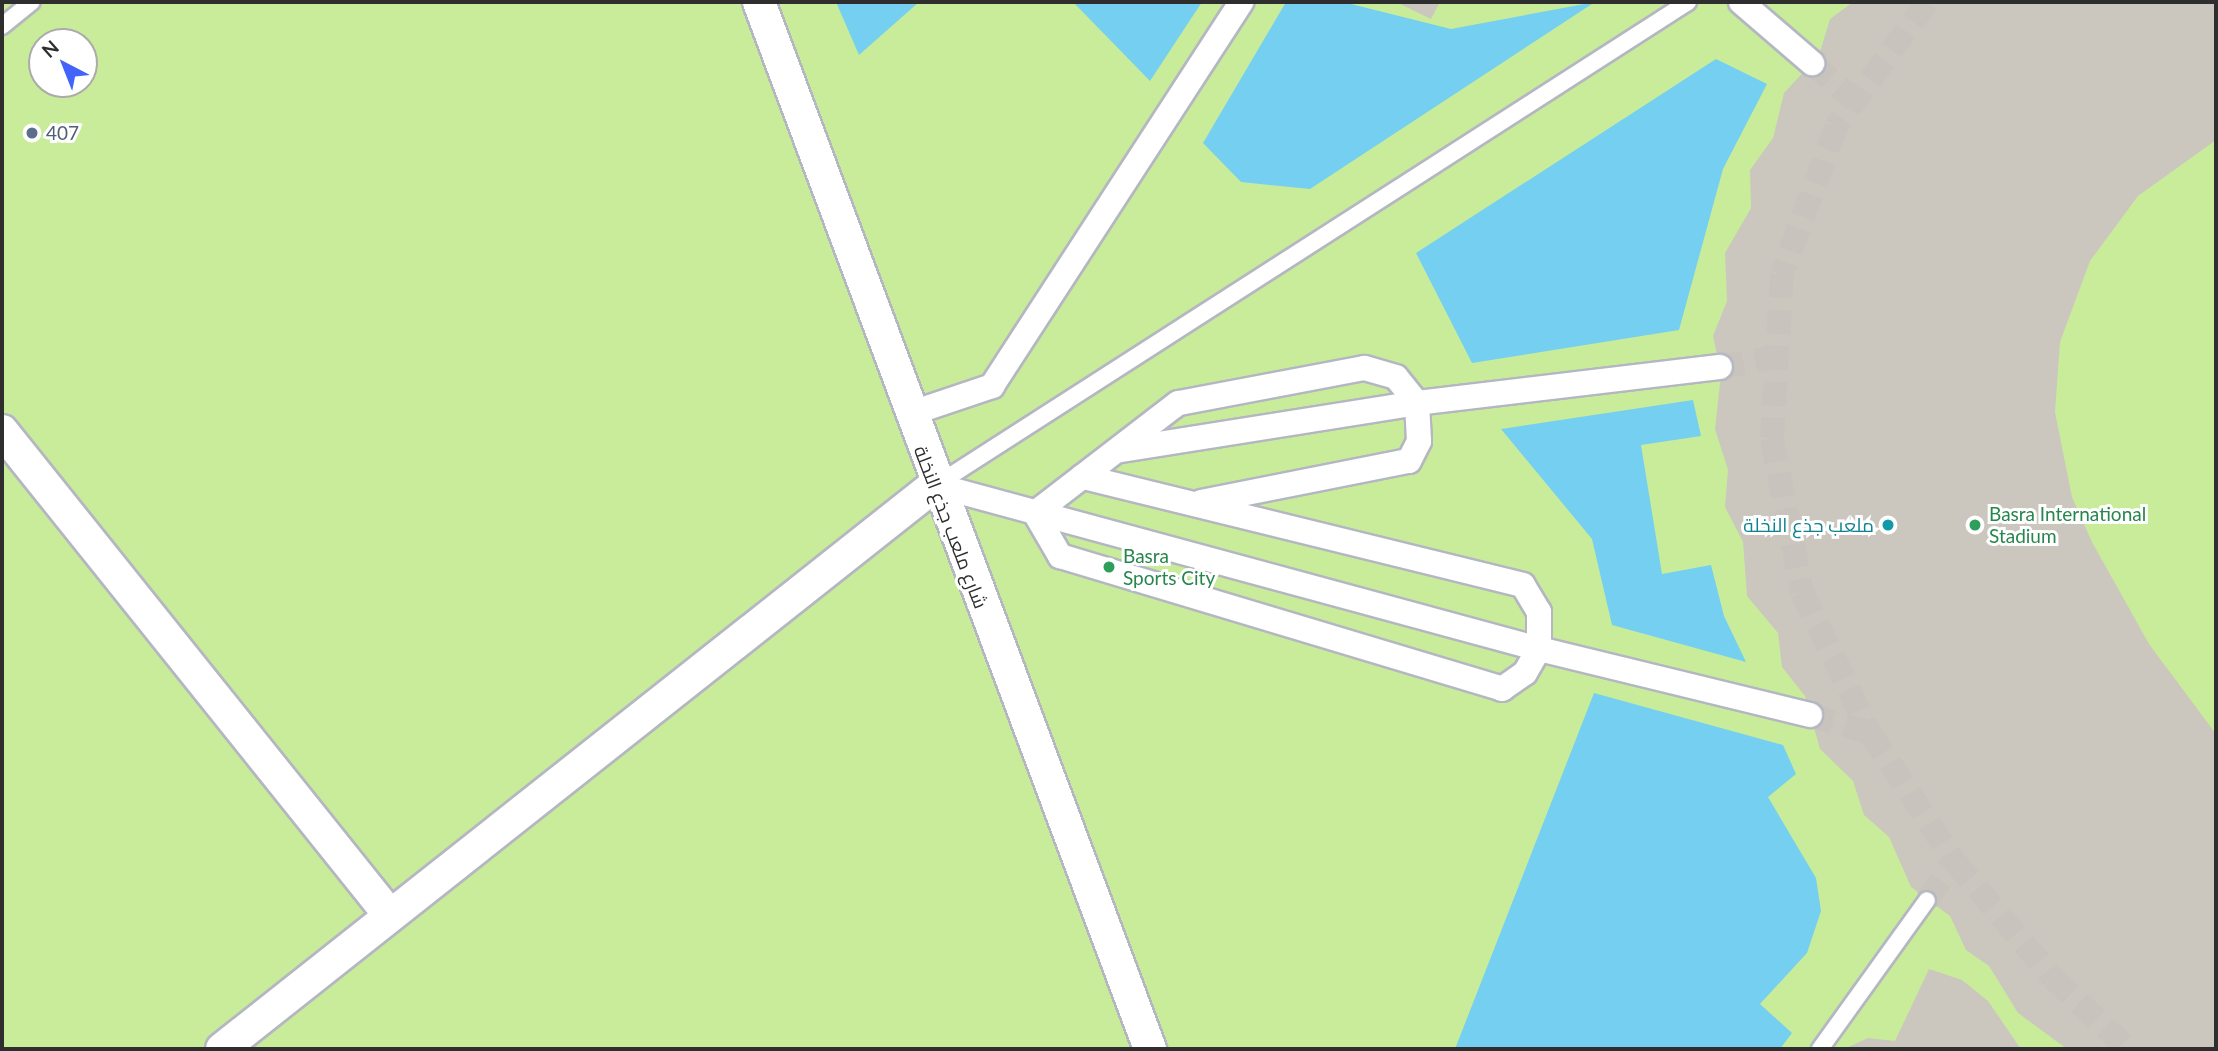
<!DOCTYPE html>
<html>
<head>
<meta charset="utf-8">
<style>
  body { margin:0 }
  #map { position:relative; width:2218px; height:1051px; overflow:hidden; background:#efe9e1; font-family:Lato,Cairo,sans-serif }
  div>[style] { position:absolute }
  .pitch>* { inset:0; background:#c9ec9a }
  .water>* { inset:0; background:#75cff0 }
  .building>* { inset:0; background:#cbc7bf }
  .pedestrian-tunnel>* { height:24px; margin-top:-12px; transform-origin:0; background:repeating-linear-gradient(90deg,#c8c4bd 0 24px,transparent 0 36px) }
  .roads { filter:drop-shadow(2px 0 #b4b7c1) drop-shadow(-2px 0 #b4b7c1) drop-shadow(0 2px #b4b7c1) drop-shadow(0 -2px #b4b7c1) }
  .service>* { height:16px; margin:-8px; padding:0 8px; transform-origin:8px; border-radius:8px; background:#fff }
  .pedestrian>* { height:24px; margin:-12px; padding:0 12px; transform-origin:12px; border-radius:12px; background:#fff }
  .minor>* { height:32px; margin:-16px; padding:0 16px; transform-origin:16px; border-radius:16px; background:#fff }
  .dots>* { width:19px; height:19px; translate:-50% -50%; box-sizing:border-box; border:4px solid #fff; border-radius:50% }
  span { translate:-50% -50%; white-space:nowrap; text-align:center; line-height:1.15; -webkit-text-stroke:6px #fff; paint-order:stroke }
  .service-label { font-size:19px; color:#4e5e75 }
  .left { translate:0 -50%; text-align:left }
  .leisure-label { font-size:19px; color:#27864d }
  .culture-label { font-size:19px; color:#0d838f }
  .right { translate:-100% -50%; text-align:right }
  .street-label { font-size:19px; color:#2e2e2e }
  .frame { position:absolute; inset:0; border:4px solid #2e2e2e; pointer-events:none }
  .north { position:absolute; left:28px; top:28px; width:70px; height:70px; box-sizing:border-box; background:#fff; border:2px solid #ababab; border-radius:50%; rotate:318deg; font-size:19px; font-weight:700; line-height:28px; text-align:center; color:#2e2e2e }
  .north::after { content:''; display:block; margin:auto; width:24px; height:32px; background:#4264fb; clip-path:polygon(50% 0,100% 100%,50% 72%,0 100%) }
</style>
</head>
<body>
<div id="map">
  <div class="pitch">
    <div style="clip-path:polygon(evenodd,2px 2px,2216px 2px,2216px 1049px,2px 1049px,2px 2px,42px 42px,84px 42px,84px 84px,42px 84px,42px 42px)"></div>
  </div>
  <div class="water">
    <div style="clip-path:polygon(836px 2px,919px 2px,859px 55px)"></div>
    <div style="clip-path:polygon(1073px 2px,1202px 2px,1150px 81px)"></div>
    <div style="clip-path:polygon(1286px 2px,1343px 2px,1451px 29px,1595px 2px,1310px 189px,1241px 182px,1203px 143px)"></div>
    <div style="clip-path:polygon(1716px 59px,1767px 84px,1723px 169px,1679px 330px,1472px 363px,1416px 253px)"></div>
    <div style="clip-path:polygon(1693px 400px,1701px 436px,1641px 445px,1662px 574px,1711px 565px,1724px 616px,1746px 662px,1612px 625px,1592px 539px,1501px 429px)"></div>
    <div style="clip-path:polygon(1594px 693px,1783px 745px,1796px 774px,1768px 797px,1816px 878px,1821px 911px,1807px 953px,1760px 1004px,1792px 1033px,1780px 1049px,1455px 1049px)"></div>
  </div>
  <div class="building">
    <div style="clip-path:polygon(1396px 2px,1440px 2px,1431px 19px)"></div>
    <div style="clip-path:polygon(1853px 2px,2216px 2px,2216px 140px,2138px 196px,2090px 261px,2060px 342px,2055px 412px,2072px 497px,2092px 542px,2149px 644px,2216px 734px,2216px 1049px,2067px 1049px,2018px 1013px,1989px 966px,1966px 950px,1950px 916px,1911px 887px,1889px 837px,1864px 815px,1853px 781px,1820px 749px,1805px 696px,1782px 667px,1778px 633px,1747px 596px,1743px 542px,1725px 507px,1728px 470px,1715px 429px,1721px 374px,1713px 336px,1727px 301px,1725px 253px,1751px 208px,1750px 170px,1773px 138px,1784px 93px,1819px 55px,1830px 19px)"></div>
    <div style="clip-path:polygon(1929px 969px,1962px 980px,1988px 1001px,2021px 1049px,1844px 1049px,1868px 1038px,1895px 1041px)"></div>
  </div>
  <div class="pedestrian-tunnel">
    <div style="left:1927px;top:2px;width:155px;rotate:126.1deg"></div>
    <div style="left:1836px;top:127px;width:157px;rotate:110.2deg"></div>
    <div style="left:1782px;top:274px;width:164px;rotate:93.5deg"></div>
    <div style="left:1772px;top:438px;width:157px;rotate:79deg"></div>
    <div style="left:1802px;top:592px;width:157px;rotate:64.3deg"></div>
    <div style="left:1870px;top:733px;width:153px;rotate:56.7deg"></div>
    <div style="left:1954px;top:861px;width:153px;rotate:49.8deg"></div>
    <div style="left:2053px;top:978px;width:103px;rotate:43.4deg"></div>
    <div style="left:1812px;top:63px;width:57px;rotate:41.5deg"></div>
    <div style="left:1720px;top:367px;width:58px;rotate:-10deg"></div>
    <div style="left:1810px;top:715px;width:63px;rotate:16.7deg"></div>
    <div style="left:1927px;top:900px;width:47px;rotate:-55.3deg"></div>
  </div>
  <div class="roads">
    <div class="service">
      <div style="left:2px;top:26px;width:38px;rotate:-39deg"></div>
      <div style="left:936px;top:485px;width:894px;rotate:-32.71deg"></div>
      <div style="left:1820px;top:1049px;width:183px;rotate:-54.3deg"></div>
    </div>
    <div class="pedestrian">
      <div style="left:1741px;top:2px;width:94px;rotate:40.7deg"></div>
      <div style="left:1417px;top:403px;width:33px;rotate:-129deg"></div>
      <div style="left:1396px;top:377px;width:33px;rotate:-164deg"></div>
      <div style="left:1364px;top:368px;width:189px;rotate:169.3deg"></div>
      <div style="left:1178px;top:403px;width:180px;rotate:142.4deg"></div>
      <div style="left:1035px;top:513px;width:50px;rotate:59.8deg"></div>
      <div style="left:1060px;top:556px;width:462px;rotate:16.7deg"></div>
      <div style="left:1502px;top:689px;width:28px;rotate:-35deg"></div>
      <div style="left:1525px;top:673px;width:28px;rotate:-60deg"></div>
      <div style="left:1539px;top:649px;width:279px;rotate:13.7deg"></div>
      <div style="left:909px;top:414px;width:88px;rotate:-18.6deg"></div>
      <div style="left:992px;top:386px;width:458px;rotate:-57deg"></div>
      <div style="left:1121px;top:450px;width:300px;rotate:-9deg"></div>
      <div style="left:935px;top:485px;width:626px;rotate:15.19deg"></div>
      <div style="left:1539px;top:649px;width:37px;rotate:-90deg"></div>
      <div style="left:1539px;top:612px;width:31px;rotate:-121deg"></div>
      <div style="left:1523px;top:585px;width:454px;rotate:-166.2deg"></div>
      <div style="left:1201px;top:502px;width:212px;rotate:-11.2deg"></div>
      <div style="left:1409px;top:461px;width:22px;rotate:-63deg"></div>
      <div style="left:1419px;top:441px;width:38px;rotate:-93deg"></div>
      <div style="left:1417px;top:403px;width:305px;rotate:-6.8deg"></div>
    </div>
    <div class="minor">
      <div style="left:759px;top:2px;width:1118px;rotate:69.52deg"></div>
      <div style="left:2px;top:431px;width:618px;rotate:51.31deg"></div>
      <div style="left:222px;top:1049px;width:909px;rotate:-38.34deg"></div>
    </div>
  </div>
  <div class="dots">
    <div style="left:32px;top:133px;background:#5c6f8a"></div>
    <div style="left:1888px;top:525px;background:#0f9aa8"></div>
    <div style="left:1975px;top:525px;background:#2e9e5b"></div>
    <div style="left:1109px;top:567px;background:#2e9e5b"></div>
  </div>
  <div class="service-label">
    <span class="left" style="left:46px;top:133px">407</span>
  </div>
  <div class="leisure-label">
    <span class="left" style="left:1989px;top:525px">Basra International<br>Stadium</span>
    <span class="left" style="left:1123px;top:567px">Basra<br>Sports City</span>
  </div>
  <div class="culture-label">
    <span class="right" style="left:1874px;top:525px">ملعب جذع النخلة</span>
  </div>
  <div class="street-label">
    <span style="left:951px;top:527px;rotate:69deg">شارع ملعب جذع النخلة</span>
  </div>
  <div class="frame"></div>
  <div class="north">N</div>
</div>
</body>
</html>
